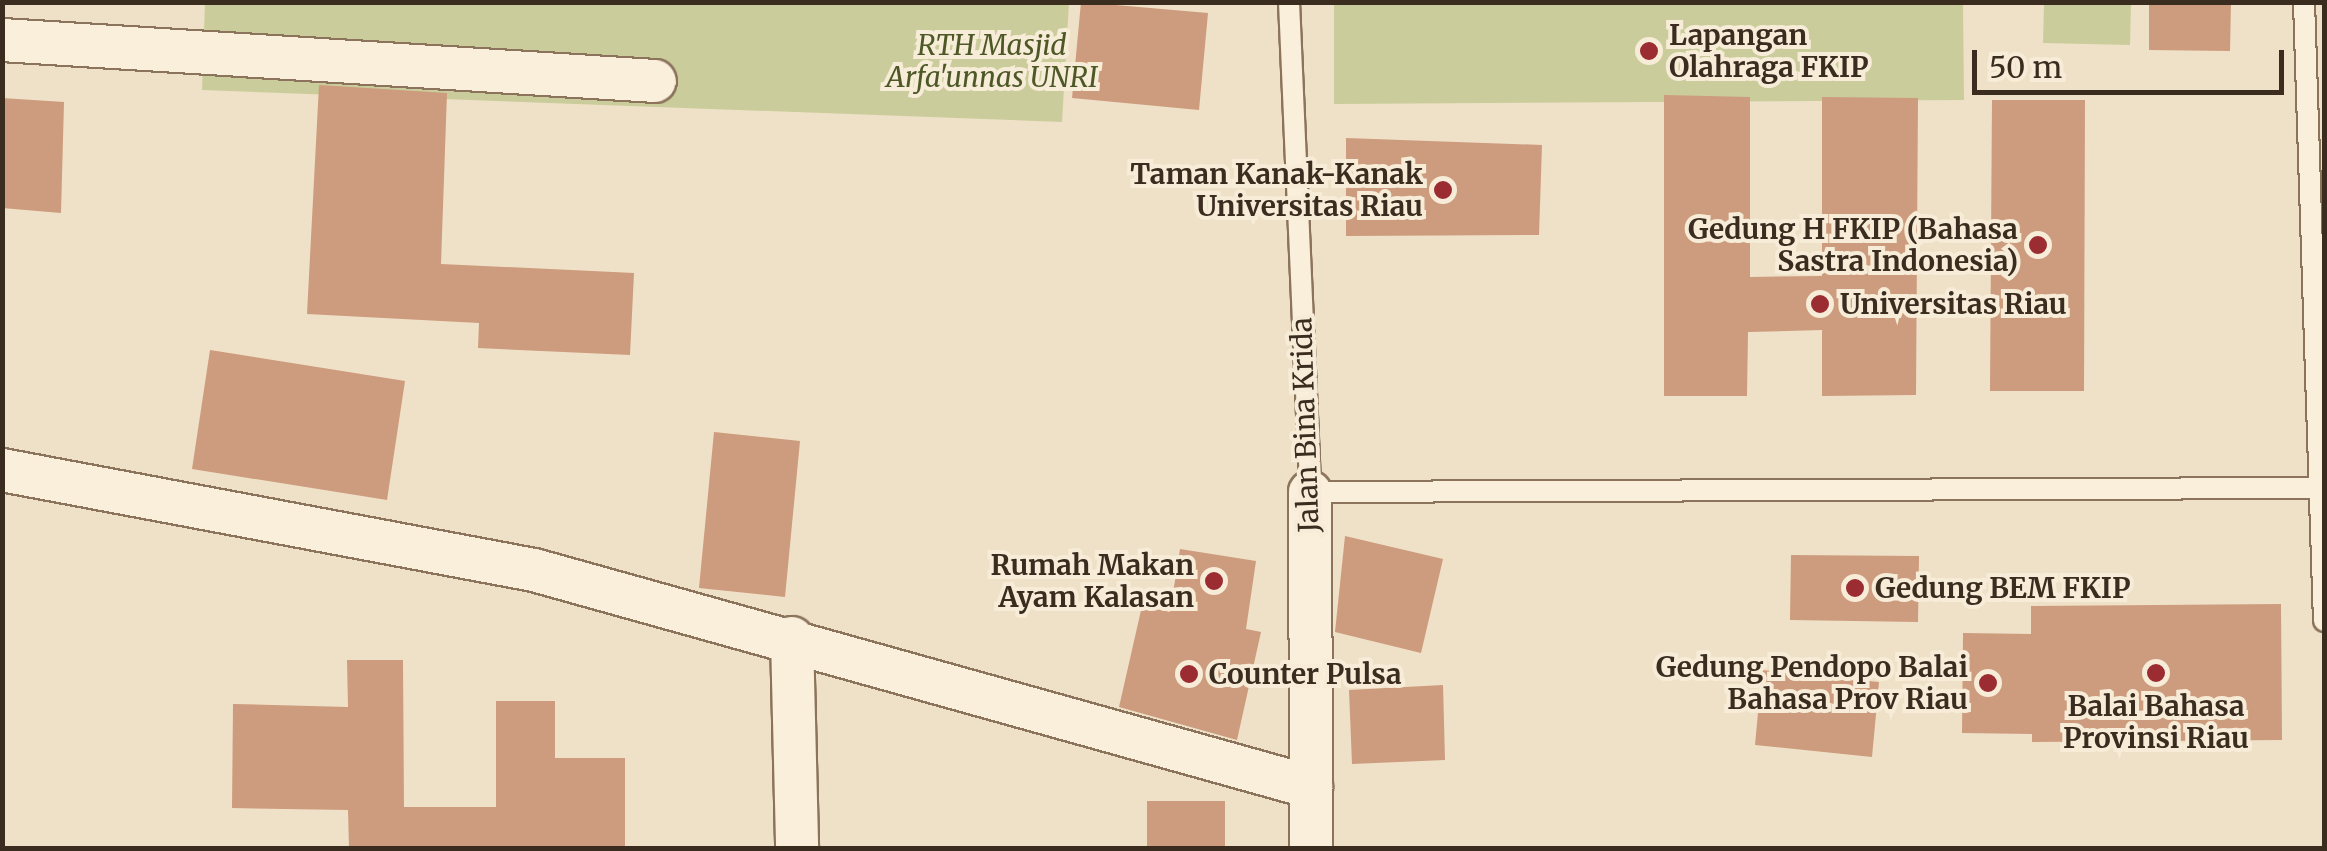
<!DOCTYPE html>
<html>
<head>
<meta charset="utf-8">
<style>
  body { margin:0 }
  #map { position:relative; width:2327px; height:851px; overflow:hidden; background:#efe1c7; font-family:Merriweather,serif }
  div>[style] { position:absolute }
  .green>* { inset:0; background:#cacd9b }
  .building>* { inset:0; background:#cd9b7d }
  .roads { filter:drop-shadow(2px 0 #8b735c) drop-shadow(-2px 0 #8b735c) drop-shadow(0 2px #8b735c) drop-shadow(0 -2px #8b735c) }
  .service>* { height:20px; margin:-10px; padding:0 10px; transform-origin:10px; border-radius:10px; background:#f9efdb }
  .minor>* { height:42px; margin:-21px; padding:0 21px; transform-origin:21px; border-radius:21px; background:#f9efdb }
  .dots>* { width:28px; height:28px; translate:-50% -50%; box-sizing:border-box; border:5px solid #f6ecd7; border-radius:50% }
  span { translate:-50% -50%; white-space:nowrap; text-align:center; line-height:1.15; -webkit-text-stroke:8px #f6ecd7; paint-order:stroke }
  .poi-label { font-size:28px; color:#3b2c20; font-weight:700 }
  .left { translate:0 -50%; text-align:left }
  .right { translate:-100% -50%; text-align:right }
  .park-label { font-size:28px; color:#4e5827; font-style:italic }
  .street-label { font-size:28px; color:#3b2c20 }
  .frame { position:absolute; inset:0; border:5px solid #3b2c20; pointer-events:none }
  .scale { position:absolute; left:1972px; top:50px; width:312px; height:45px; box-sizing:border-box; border:5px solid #3b2c20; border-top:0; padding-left:12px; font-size:30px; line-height:35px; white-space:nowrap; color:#3b2c20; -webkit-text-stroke:8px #f6ecd7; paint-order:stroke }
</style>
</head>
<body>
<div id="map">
  <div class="green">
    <div style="clip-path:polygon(205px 3px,1069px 3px,1062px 122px,202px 90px)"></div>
    <div style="clip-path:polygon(1334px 3px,1963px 3px,1964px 100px,1334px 104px)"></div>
    <div style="clip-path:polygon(2044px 3px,2131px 3px,2130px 45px,2043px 43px)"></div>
  </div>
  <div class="building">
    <div style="clip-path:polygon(1081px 2px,1208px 13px,1199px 110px,1072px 98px)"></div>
    <div style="clip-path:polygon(2149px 2px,2231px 2px,2230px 51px,2149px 50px)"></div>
    <div style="clip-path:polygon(319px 85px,447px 93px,441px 264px,634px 273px,630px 355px,478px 348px,479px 323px,307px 314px)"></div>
    <div style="clip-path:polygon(1664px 95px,1750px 97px,1750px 277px,1822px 276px,1822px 97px,1918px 98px,1916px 395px,1822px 396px,1822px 330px,1748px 332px,1747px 396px,1664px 396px)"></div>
    <div style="clip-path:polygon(2px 98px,64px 102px,61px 213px,2px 208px)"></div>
    <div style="clip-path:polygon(1992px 100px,2085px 100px,2084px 391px,1990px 391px)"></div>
    <div style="clip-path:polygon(1346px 138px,1542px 145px,1539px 235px,1346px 236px)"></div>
    <div style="clip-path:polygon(210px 350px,405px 381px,387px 500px,192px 469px)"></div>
    <div style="clip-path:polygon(714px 432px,800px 441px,785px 597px,699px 588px)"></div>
    <div style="clip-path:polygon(1345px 536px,1443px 559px,1421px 653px,1335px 632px)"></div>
    <div style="clip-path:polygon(1180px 549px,1256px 561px,1246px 629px,1261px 632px,1237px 740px,1119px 707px,1142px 606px,1170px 612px)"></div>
    <div style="clip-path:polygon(1791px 555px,1919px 556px,1918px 622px,1790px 620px)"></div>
    <div style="clip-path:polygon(2281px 604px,2282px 740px,2032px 742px,2032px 734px,1962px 733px,1963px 633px,2031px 634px,2031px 606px)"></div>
    <div style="clip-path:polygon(347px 660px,403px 660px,404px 807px,496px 807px,496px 701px,555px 701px,555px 758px,625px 758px,625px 848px,349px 848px,348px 810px,232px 808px,233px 704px,348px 707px)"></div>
    <div style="clip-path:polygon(1762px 670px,1879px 682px,1872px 757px,1755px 745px)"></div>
    <div style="clip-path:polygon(1443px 685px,1445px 760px,1352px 764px,1349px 690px)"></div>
    <div style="clip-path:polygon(1147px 801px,1225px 801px,1225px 848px,1147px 848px)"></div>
  </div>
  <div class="roads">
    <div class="service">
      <div style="left:1289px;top:2px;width:490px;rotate:87.5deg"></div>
      <div style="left:1310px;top:492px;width:1014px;rotate:-0.23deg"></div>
      <div style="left:2304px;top:2px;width:619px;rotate:88.15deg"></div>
    </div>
    <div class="minor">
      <div style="left:2px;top:40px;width:654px;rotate:3.59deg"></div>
      <div style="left:2px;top:470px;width:541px;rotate:10.65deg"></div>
      <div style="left:534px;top:570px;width:807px;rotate:15.6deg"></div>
      <div style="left:1310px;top:492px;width:356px;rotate:89.8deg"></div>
      <div style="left:792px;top:638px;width:210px;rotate:88.6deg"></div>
    </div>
  </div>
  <div class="dots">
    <div style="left:1649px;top:51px;background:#9a2c32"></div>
    <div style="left:1443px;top:190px;background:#9a2c32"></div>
    <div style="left:2038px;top:245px;background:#9a2c32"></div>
    <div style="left:1820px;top:304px;background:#9a2c32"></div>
    <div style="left:1214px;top:581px;background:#9a2c32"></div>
    <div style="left:1855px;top:588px;background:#9a2c32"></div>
    <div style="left:2156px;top:673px;background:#9a2c32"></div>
    <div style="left:1189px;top:674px;background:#9a2c32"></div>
    <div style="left:1988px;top:683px;background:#9a2c32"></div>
  </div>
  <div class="poi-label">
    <span class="left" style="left:1669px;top:51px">Lapangan<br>Olahraga FKIP</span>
    <span class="right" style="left:1423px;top:190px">Taman Kanak-Kanak<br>Universitas Riau</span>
    <span class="right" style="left:2018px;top:245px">Gedung H FKIP (Bahasa<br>Sastra Indonesia)</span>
    <span class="left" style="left:1840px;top:304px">Universitas Riau</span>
    <span class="right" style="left:1194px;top:581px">Rumah Makan<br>Ayam Kalasan</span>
    <span class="left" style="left:1875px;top:588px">Gedung BEM FKIP</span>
    <span class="right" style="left:1968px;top:683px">Gedung Pendopo Balai<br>Bahasa Prov Riau</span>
    <span class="left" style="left:1209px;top:674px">Counter Pulsa</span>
    <span style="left:2156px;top:722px">Balai Bahasa<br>Provinsi Riau</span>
  </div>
  <div class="park-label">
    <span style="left:992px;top:61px">RTH Masjid<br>Arfa'unnas UNRI</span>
  </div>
  <div class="street-label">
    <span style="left:1305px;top:425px;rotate:-92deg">Jalan Bina Krida</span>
  </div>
  <div class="frame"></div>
  <div class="scale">50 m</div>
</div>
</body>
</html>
